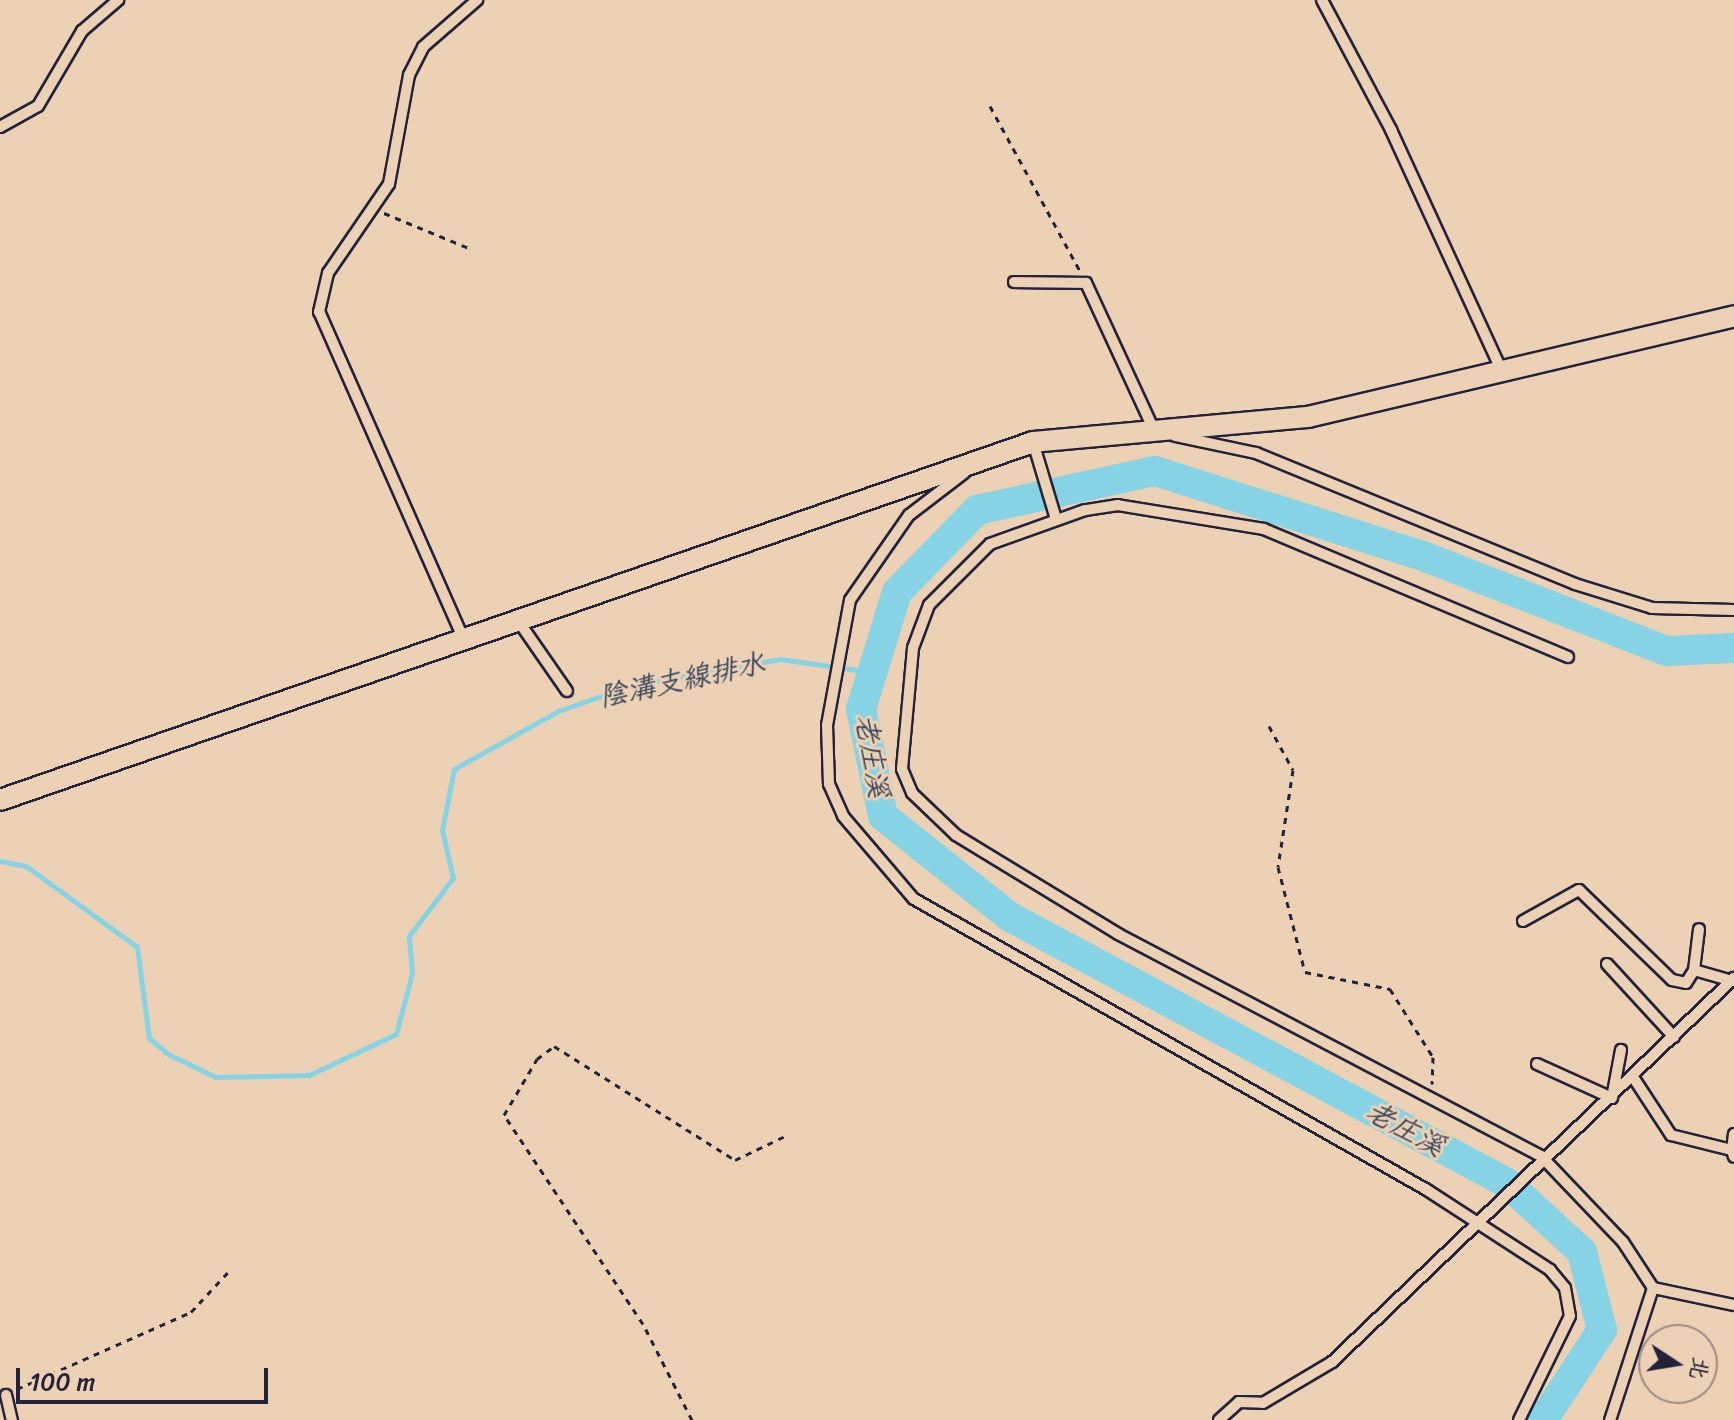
<!DOCTYPE html>
<html>
<head>
<meta charset="utf-8">
<style>
  body { margin:0 }
  #map { position:relative; width:1734px; height:1420px; overflow:hidden; background:#edd1b4; font-family:Sriracha,"LXGW WenKai TC",sans-serif }
  div>[style] { position:absolute }
  .stream>* { height:5px; margin:-2.5px; padding:0 2.5px; transform-origin:2.5px; border-radius:2.5px; background:#86d3e5 }
  .river>* { height:30px; margin:-15px; padding:0 15px; transform-origin:15px; border-radius:15px; background:#86d3e5 }
  .path>* { height:3px; margin-top:-1.5px; transform-origin:0; background:repeating-linear-gradient(90deg,#22223b 0 6px,transparent 0 12px) }
  .roads { filter:drop-shadow(2px 0 #22223b) drop-shadow(-2px 0 #22223b) drop-shadow(0 2px #22223b) drop-shadow(0 -2px #22223b) }
  .service>* { height:10px; margin:-5px; padding:0 5px; transform-origin:5px; border-radius:5px; background:#edd1b4 }
  .minor>* { height:20px; margin:-10px; padding:0 10px; transform-origin:10px; border-radius:10px; background:#edd1b4 }
  span { translate:-50% -50%; white-space:nowrap; text-align:center; line-height:1.15; -webkit-text-stroke:6px #edd1b4; paint-order:stroke }
  .water-label { font-size:28px; color:#36455d; font-style:italic }
  .north { position:absolute; left:1638px; top:1324px; width:80px; height:80px; box-sizing:border-box; background:#edd1b4; border:2px solid #9c8b84; border-radius:50%; rotate:102deg; font-size:22px; font-weight:700; line-height:32px; text-align:center; color:#22223b }
  .north::after { content:''; display:block; margin:auto; width:28px; height:36px; background:#22223b; clip-path:polygon(50% 0,100% 100%,50% 72%,0 100%) }
  .scale { position:absolute; left:16px; top:1368px; width:252px; height:36px; box-sizing:border-box; border:4px solid #22223b; border-top:0; padding-left:10px; font-size:24px; line-height:28px; white-space:nowrap; color:#22223b; -webkit-text-stroke:6px #edd1b4; paint-order:stroke }
</style>
</head>
<body>
<div id="map">
  <div class="stream">
    <div style="left:0;top:861px;width:26px;rotate:11deg"></div>
    <div style="left:26px;top:866px;width:137px;rotate:36.1deg"></div>
    <div style="left:137px;top:947px;width:92px;rotate:82.5deg"></div>
    <div style="left:149px;top:1038px;width:25px;rotate:40deg"></div>
    <div style="left:168px;top:1054px;width:53px;rotate:25.6deg"></div>
    <div style="left:216px;top:1077px;width:93px;rotate:-1.2deg"></div>
    <div style="left:309px;top:1075px;width:96px;rotate:-25.2deg"></div>
    <div style="left:396px;top:1034px;width:63px;rotate:-75.3deg"></div>
    <div style="left:412px;top:973px;width:37px;rotate:-95deg"></div>
    <div style="left:409px;top:936px;width:73px;rotate:-52.8deg"></div>
    <div style="left:453px;top:878px;width:49px;rotate:-102.9deg"></div>
    <div style="left:442px;top:830px;width:62px;rotate:-78.9deg"></div>
    <div style="left:454px;top:769px;width:119px;rotate:-29.1deg"></div>
    <div style="left:558px;top:711px;width:79px;rotate:-19.1deg"></div>
    <div style="left:633px;top:685px;width:149px;rotate:-10deg"></div>
    <div style="left:780px;top:659px;width:93px;rotate:8deg"></div>
  </div>
  <div class="river">
    <div style="left:1543px;top:1420px;width:108px;rotate:-56.8deg"></div>
    <div style="left:1602px;top:1330px;width:81px;rotate:-104.4deg"></div>
    <div style="left:1582px;top:1252px;width:102px;rotate:-137.4deg"></div>
    <div style="left:1507px;top:1183px;width:564px;rotate:-151.84deg"></div>
    <div style="left:1010px;top:917px;width:162px;rotate:-141.5deg"></div>
    <div style="left:883px;top:816px;width:109px;rotate:-101.6deg"></div>
    <div style="left:861px;top:709px;width:122px;rotate:-72.9deg"></div>
    <div style="left:897px;top:592px;width:115px;rotate:-45.7deg"></div>
    <div style="left:977px;top:510px;width:182px;rotate:-12.4deg"></div>
    <div style="left:1155px;top:471px;width:281px;rotate:17.6deg"></div>
    <div style="left:1423px;top:556px;width:262px;rotate:21.3deg"></div>
    <div style="left:1667px;top:651px;width:67px;rotate:-2.6deg"></div>
  </div>
  <div class="path">
    <div style="left:990px;top:106px;width:188px;rotate:61.4deg"></div>
    <div style="left:384px;top:213px;width:92px;rotate:22.4deg"></div>
    <div style="left:1269px;top:726px;width:50px;rotate:61.4deg"></div>
    <div style="left:1293px;top:770px;width:98px;rotate:98.8deg"></div>
    <div style="left:1278px;top:867px;width:108px;rotate:75.6deg"></div>
    <div style="left:1305px;top:972px;width:87px;rotate:11.3deg"></div>
    <div style="left:1390px;top:989px;width:80px;rotate:57.7deg"></div>
    <div style="left:1433px;top:1057px;width:27px;rotate:92deg"></div>
    <div style="left:17px;top:1389px;width:190px;rotate:-23.9deg"></div>
    <div style="left:191px;top:1312px;width:57px;rotate:-47.1deg"></div>
    <div style="left:692px;top:1420px;width:108px;rotate:-117deg"></div>
    <div style="left:643px;top:1324px;width:251px;rotate:-123.6deg"></div>
    <div style="left:504px;top:1115px;width:65px;rotate:-59.5deg"></div>
    <div style="left:537px;top:1059px;width:21px;rotate:-37deg"></div>
    <div style="left:554px;top:1046px;width:214px;rotate:32.2deg"></div>
    <div style="left:735px;top:1160px;width:55px;rotate:-25.6deg"></div>
  </div>
  <div class="roads">
    <div class="service">
      <div style="left:1322px;top:0;width:147px;rotate:62deg"></div>
      <div style="left:1391px;top:130px;width:265px;rotate:65.3deg"></div>
      <div style="left:0;top:127px;width:43px;rotate:-28.9deg"></div>
      <div style="left:38px;top:106px;width:87px;rotate:-59.6deg"></div>
      <div style="left:82px;top:31px;width:48px;rotate:-40.7deg"></div>
      <div style="left:1014px;top:282px;width:72px;rotate:0.8deg"></div>
      <div style="left:1086px;top:283px;width:164px;rotate:65.2deg"></div>
      <div style="left:1175px;top:436px;width:83px;rotate:11.9deg"></div>
      <div style="left:1256px;top:453px;width:345px;rotate:22.3deg"></div>
      <div style="left:1575px;top:584px;width:81px;rotate:17.3deg"></div>
      <div style="left:1652px;top:608px;width:82px;rotate:1.4deg"></div>
      <div style="left:1033px;top:442px;width:77px;rotate:73.4deg"></div>
      <div style="left:964px;top:473px;width:69px;rotate:142.6deg"></div>
      <div style="left:909px;top:515px;width:103px;rotate:124.8deg"></div>
      <div style="left:850px;top:600px;width:127px;rotate:100.4deg"></div>
      <div style="left:827px;top:725px;width:59px;rotate:88.1deg"></div>
      <div style="left:829px;top:784px;width:35px;rotate:66deg"></div>
      <div style="left:843px;top:816px;width:109px;rotate:49.5deg"></div>
      <div style="left:914px;top:899px;width:590px;rotate:29.56deg"></div>
      <div style="left:1427px;top:1190px;width:147px;rotate:33deg"></div>
      <div style="left:1550px;top:1270px;width:23px;rotate:50deg"></div>
      <div style="left:1565px;top:1288px;width:28px;rotate:80deg"></div>
      <div style="left:1570px;top:1316px;width:116px;rotate:116.1deg"></div>
      <div style="left:519px;top:622px;width:84px;rotate:55.2deg"></div>
      <div style="left:464px;top:640px;width:359px;rotate:-113.8deg"></div>
      <div style="left:319px;top:312px;width:40px;rotate:-77deg"></div>
      <div style="left:328px;top:273px;width:108px;rotate:-55.6deg"></div>
      <div style="left:389px;top:184px;width:111px;rotate:-79.6deg"></div>
      <div style="left:409px;top:75px;width:31px;rotate:-63deg"></div>
      <div style="left:423px;top:47px;width:72px;rotate:-41deg"></div>
      <div style="left:1568px;top:657px;width:330px;rotate:-157.2deg"></div>
      <div style="left:1264px;top:529px;width:148px;rotate:-170.7deg"></div>
      <div style="left:1118px;top:505px;width:33px;rotate:171deg"></div>
      <div style="left:1085px;top:510px;width:101px;rotate:160.3deg"></div>
      <div style="left:990px;top:544px;width:86px;rotate:135deg"></div>
      <div style="left:929px;top:605px;width:46px;rotate:110.4deg"></div>
      <div style="left:913px;top:648px;width:121px;rotate:95.2deg"></div>
      <div style="left:902px;top:769px;width:26px;rotate:67deg"></div>
      <div style="left:912px;top:793px;width:61px;rotate:43.7deg"></div>
      <div style="left:956px;top:835px;width:190px;rotate:31.4deg"></div>
      <div style="left:1118px;top:934px;width:478px;rotate:27.7deg"></div>
      <div style="left:1541px;top:1156px;width:119px;rotate:46.4deg"></div>
      <div style="left:1623px;top:1242px;width:55px;rotate:56.9deg"></div>
      <div style="left:1653px;top:1288px;width:139px;rotate:108deg"></div>
      <div style="left:1523px;top:921px;width:64px;rotate:-29deg"></div>
      <div style="left:1579px;top:890px;width:129px;rotate:44.1deg"></div>
      <div style="left:1672px;top:980px;width:14px;rotate:12deg"></div>
      <div style="left:1686px;top:983px;width:15px;rotate:-58deg"></div>
      <div style="left:1694px;top:970px;width:40px;rotate:16deg"></div>
      <div style="left:1607px;top:964px;width:99px;rotate:47.5deg"></div>
      <div style="left:1694px;top:970px;width:41px;rotate:-83deg"></div>
      <div style="left:1537px;top:1064px;width:82px;rotate:24.4deg"></div>
      <div style="left:1612px;top:1098px;width:49px;rotate:-79.4deg"></div>
      <div style="left:1635px;top:1080px;width:66px;rotate:56.8deg"></div>
      <div style="left:1671px;top:1135px;width:63px;rotate:13.8deg"></div>
      <div style="left:1732px;top:1150px;width:7px;rotate:74deg"></div>
      <div style="left:1732px;top:1150px;width:16px;rotate:-83deg"></div>
      <div style="left:1653px;top:1288px;width:83px;rotate:11.9deg"></div>
      <div style="left:6px;top:1395px;width:26px;rotate:77deg"></div>
      <div style="left:1219px;top:1420px;width:27px;rotate:-42deg"></div>
      <div style="left:1239px;top:1402px;width:24px;rotate:2deg"></div>
      <div style="left:1263px;top:1403px;width:80px;rotate:-30.7deg"></div>
      <div style="left:1332px;top:1362px;width:556px;rotate:-43.69deg"></div>
    </div>
    <div class="minor">
      <div style="left:0;top:800px;width:1093px;rotate:-19.11deg"></div>
      <div style="left:1033px;top:442px;width:276px;rotate:-5.2deg"></div>
      <div style="left:1308px;top:417px;width:438px;rotate:-13.3deg"></div>
    </div>
  </div>
  <div class="water-label">
    <span style="left:682px;top:680px;rotate:-12deg">陰溝支線排水</span>
    <span style="left:872px;top:756px;rotate:80deg">老庄溪</span>
    <span style="left:1405px;top:1129px;rotate:28deg">老庄溪</span>
  </div>
  <div class="north">北</div>
  <div class="scale">100 m</div>
</div>
</body>
</html>
